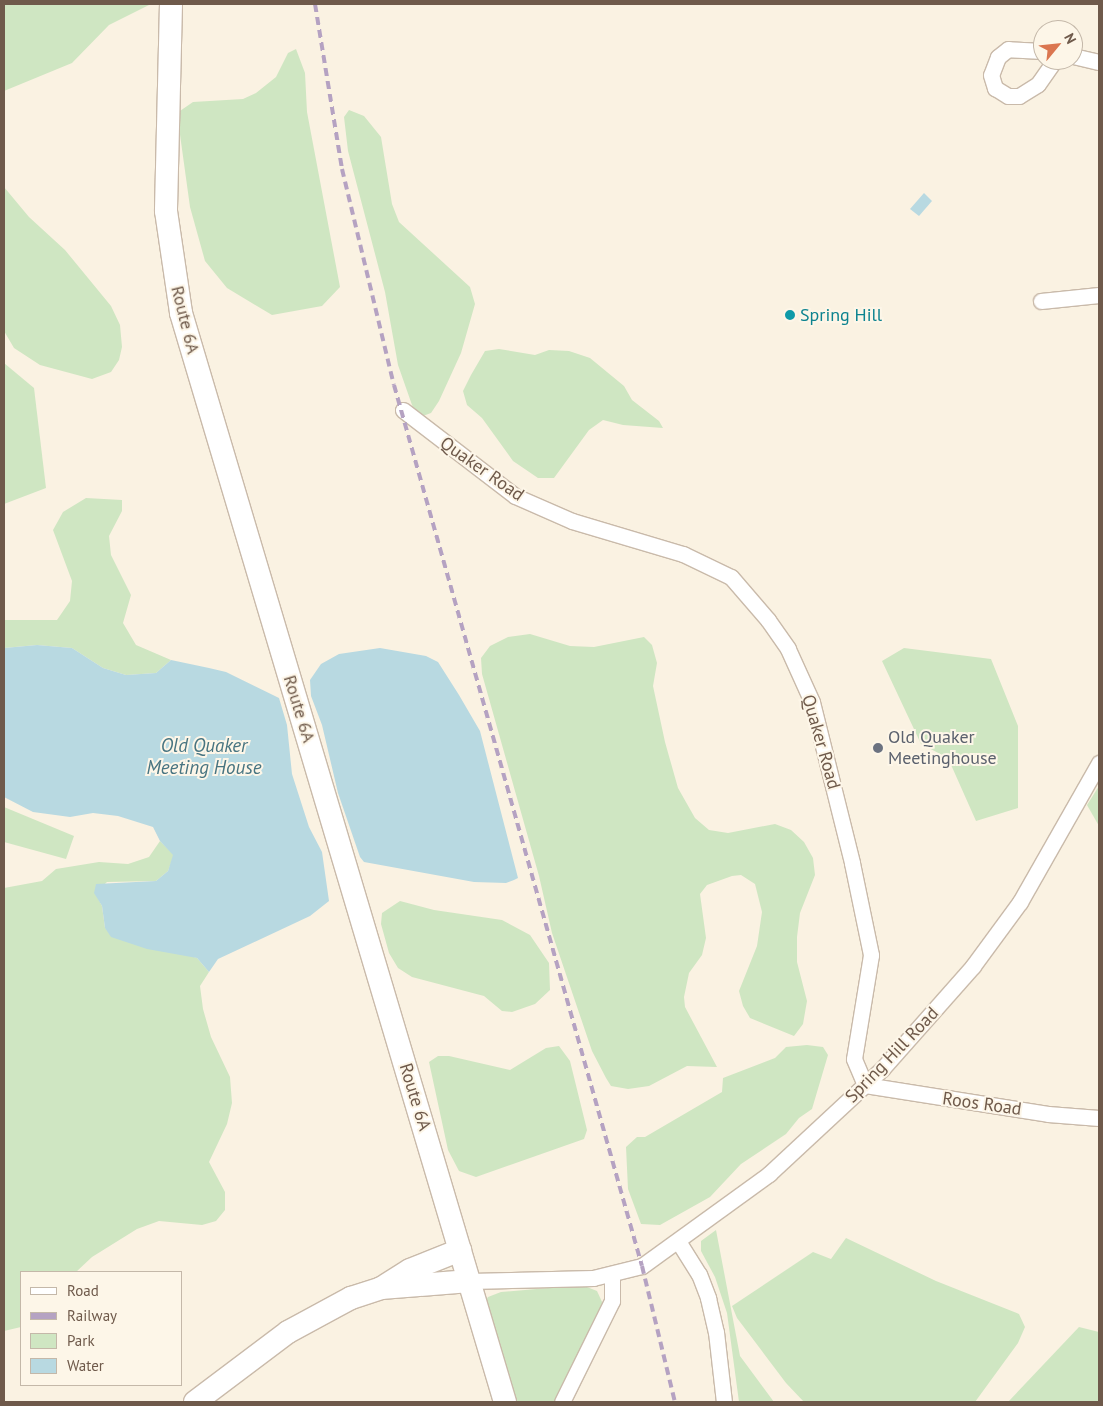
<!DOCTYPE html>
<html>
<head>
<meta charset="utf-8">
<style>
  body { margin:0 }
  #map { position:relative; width:1103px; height:1406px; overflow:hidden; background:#faf2e2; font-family:"PT Sans",sans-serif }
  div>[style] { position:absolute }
  .green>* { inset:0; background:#cfe6c2 }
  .water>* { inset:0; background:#b8d9e1 }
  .roads { filter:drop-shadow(1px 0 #c9baaa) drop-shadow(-1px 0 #c9baaa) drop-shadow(0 1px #c9baaa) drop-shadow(0 -1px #c9baaa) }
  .street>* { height:15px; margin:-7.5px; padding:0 7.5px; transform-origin:7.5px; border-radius:7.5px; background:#fff }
  .secondary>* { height:22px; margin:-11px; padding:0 11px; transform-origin:11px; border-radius:11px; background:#fff }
  .rail>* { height:4px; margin-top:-2px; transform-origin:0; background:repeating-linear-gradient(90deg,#b5a2c2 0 8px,transparent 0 13px) }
  .dots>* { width:14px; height:14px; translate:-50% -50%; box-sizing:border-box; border:2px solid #fdf6e8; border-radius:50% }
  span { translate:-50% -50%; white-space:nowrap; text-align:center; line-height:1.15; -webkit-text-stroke:4px #fdf6e8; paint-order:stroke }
  .culture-label { font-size:18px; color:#0d838f }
  .left { translate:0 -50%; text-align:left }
  .street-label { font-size:18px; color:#6f5a4b }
  .worship-label { font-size:18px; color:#5b616d }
  .water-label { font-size:19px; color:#477481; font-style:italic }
  .frame { position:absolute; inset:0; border:5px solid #6f5a4b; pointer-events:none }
  .legend { position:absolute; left:20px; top:1271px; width:162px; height:115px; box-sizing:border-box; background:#fdf6e8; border:1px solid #c4b8a9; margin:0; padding:6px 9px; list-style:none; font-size:15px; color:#6f5a4b }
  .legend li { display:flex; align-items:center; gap:10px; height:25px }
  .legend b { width:25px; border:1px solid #c4b8a9 }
  .north { position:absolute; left:1033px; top:20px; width:50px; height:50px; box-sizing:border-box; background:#fdf6e8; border:1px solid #c4b8a9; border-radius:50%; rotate:62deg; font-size:14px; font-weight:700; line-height:20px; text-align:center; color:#6f5a4b }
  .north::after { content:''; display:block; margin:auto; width:18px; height:22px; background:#db7650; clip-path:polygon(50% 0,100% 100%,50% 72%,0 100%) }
</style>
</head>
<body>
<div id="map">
  <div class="green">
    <div style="clip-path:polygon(4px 4px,151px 4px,109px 25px,72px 63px,4px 91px)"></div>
    <div style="clip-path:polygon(296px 49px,305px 73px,307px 112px,340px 287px,322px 306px,272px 315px,227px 288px,205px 261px,190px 207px,177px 113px,193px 102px,243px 99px,256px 93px,276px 77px,288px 53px)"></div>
    <div style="clip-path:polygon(349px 110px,364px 116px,381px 137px,392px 204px,399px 222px,470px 287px,475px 304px,461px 353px,439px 401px,431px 413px,420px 417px,412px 405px,398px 365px,385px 292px,348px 151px,344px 117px)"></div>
    <div style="clip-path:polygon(4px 187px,29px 217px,65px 250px,111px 306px,120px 325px,122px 347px,119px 360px,111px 372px,92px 379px,40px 365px,14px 348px,4px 331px)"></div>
    <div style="clip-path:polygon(499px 349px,535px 355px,549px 350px,569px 351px,590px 358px,624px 386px,632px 400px,659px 421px,663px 428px,623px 425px,603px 420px,589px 430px,554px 478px,538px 478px,513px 461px,482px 418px,467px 405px,463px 391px,471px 375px,485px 351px)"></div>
    <div style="clip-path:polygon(4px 363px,34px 388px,46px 488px,4px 504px)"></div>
    <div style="clip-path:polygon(86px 498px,122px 500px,122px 511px,109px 536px,111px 555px,131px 595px,123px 623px,136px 645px,171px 660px,156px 673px,126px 675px,103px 668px,72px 648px,37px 645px,4px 648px,4px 620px,57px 620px,70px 601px,72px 581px,53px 530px,63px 512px)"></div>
    <div style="clip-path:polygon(530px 634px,570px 646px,594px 647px,644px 637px,652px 645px,657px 663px,653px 686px,665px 742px,678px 788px,695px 818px,709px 830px,728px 833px,775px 824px,791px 830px,804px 842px,813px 858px,815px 875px,800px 913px,797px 937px,797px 962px,807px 1001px,803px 1024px,794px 1036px,750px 1018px,743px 1006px,739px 991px,757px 946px,762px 912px,755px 884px,741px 875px,732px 876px,707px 885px,700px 894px,706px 938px,702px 955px,689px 973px,684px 997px,685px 1007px,717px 1067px,687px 1066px,649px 1086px,628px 1089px,611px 1086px,606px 1078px,592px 1051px,552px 933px,539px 876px,482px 674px,481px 658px,490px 646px,508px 637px)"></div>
    <div style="clip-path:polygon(904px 648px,991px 659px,1018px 726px,1018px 808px,976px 821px,948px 758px,921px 744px,882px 661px)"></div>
    <div style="clip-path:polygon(1099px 786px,1099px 826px,1087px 805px)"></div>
    <div style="clip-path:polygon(4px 807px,74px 836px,66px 859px,4px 842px)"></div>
    <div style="clip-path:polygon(160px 841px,174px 855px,168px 871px,156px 881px,107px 882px,95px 893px,102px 906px,105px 928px,197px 958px,209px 972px,200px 986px,203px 1009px,211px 1037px,230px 1077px,232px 1103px,227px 1124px,209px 1162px,225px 1192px,225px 1210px,216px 1221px,202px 1225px,159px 1221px,137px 1229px,92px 1257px,76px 1272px,21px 1272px,21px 1327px,4px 1331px,4px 888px,42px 881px,56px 869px,99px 862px,128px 864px,149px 857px)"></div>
    <div style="clip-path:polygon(400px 901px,434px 910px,502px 920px,530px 935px,549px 963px,550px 990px,535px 1004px,512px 1012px,502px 1011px,484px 996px,412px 977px,398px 968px,389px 953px,381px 924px,382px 913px)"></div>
    <div style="clip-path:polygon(807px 1045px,823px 1047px,828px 1055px,812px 1109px,799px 1118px,786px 1134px,741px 1164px,710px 1197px,660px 1225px,641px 1224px,628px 1189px,626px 1147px,637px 1137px,645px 1137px,722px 1092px,723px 1078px,775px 1058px,786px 1047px)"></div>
    <div style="clip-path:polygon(559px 1046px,570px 1061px,587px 1130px,584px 1139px,476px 1177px,459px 1171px,448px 1150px,429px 1062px,438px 1056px,449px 1056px,510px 1070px,546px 1048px)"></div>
    <div style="clip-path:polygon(716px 1230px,740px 1356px,774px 1402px,739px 1402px,727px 1313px,715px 1277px,701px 1251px,701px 1241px)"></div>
    <div style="clip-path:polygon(846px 1238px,936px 1281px,1019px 1314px,1025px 1327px,1018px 1343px,975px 1402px,804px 1402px,786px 1383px,737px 1318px,732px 1306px,813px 1252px,831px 1259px)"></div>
    <div style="clip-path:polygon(582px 1285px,597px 1291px,603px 1304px,557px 1402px,514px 1402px,486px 1300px,488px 1297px,501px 1292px)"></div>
    <div style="clip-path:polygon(1079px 1327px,1099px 1332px,1099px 1402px,1008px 1402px)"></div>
  </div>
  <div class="water">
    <div style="clip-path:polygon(924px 193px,932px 201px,919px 216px,910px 209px)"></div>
    <div style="clip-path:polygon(37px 645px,72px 648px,103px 668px,126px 675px,156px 673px,171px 660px,209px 668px,226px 672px,279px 698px,287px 725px,292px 774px,309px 827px,322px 852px,329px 901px,310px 916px,218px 959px,209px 972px,197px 958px,147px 949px,111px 937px,105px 928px,102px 906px,94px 893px,96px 884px,156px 881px,168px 871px,173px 855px,160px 841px,153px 827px,118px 816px,93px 813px,70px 817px,33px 812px,4px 797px,4px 648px)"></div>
    <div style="clip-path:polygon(380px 648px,426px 656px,438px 662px,459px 695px,480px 731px,518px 878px,514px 880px,506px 883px,474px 882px,364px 862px,360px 857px,338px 793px,322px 725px,311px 696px,310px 680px,321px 664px,339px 654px)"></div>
  </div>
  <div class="roads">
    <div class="street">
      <div style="left:1043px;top:51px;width:35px;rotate:-177deg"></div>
      <div style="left:1008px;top:49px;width:13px;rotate:141deg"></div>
      <div style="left:998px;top:57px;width:19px;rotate:111deg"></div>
      <div style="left:991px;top:75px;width:14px;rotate:73deg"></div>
      <div style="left:995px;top:88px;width:15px;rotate:32deg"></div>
      <div style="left:1008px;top:96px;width:11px"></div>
      <div style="left:1019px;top:96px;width:22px;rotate:-32deg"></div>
      <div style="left:1038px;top:84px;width:29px;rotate:-55deg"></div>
      <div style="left:1073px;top:56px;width:27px;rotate:13deg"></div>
      <div style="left:1041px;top:301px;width:58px;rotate:-5.9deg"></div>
      <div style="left:403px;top:410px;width:141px;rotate:37.5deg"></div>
      <div style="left:515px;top:496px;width:62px;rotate:23.7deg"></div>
      <div style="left:572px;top:521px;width:116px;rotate:16.6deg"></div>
      <div style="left:683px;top:554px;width:53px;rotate:25.6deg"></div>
      <div style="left:731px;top:577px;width:57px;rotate:49.3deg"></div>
      <div style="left:768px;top:620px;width:35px;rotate:55deg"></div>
      <div style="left:788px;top:649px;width:58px;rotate:65.6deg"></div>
      <div style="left:812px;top:702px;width:166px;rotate:76deg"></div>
      <div style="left:852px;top:863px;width:94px;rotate:78.3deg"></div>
      <div style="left:871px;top:955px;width:105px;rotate:99.3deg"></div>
      <div style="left:854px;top:1059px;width:28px;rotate:67deg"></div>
      <div style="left:865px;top:1085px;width:185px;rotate:9deg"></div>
      <div style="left:1048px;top:1114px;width:51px;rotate:4.5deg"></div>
      <div style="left:678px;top:1241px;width:39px;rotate:58deg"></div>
      <div style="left:699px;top:1274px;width:26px;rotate:69deg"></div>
      <div style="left:708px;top:1298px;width:35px;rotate:77deg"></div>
      <div style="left:716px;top:1332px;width:70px;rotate:83.5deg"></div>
      <div style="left:470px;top:1281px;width:123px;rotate:-1.4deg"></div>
      <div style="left:593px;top:1278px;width:50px;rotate:-13.8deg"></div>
      <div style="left:642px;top:1266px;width:157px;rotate:-35.9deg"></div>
      <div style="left:769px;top:1174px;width:154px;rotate:-42.9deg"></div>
      <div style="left:882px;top:1069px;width:137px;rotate:-48.5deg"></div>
      <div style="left:973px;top:966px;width:79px;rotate:-53.7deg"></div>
      <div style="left:1020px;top:902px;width:160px;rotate:-60.4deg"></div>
      <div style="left:562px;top:1402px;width:113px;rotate:-63.7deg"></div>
      <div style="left:612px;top:1301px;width:26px;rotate:-90deg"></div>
    </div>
    <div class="secondary">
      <div style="left:171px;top:4px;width:207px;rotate:91.4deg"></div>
      <div style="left:166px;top:211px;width:103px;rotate:81.6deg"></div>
      <div style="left:181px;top:313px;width:1136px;rotate:73.43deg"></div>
      <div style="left:386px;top:1285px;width:28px;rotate:-32deg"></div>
      <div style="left:410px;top:1270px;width:54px;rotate:-21.8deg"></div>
      <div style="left:195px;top:1402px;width:116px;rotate:-37deg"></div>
      <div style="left:288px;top:1332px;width:72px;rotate:-28.4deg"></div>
      <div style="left:351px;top:1298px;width:32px;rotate:-18deg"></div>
      <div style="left:381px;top:1288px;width:89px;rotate:-4.5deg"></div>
    </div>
  </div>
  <div class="rail">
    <div style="left:315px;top:4px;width:167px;rotate:80.7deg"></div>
    <div style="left:342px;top:169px;width:222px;rotate:76.5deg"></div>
    <div style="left:394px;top:385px;width:915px;rotate:74.28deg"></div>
    <div style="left:642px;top:1266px;width:140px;rotate:76.4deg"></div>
  </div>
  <div class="dots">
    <div style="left:790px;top:315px;background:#0f9aa8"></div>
    <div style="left:878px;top:748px;background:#6b7280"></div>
  </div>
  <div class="culture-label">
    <span class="left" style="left:800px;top:315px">Spring Hill</span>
  </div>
  <div class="street-label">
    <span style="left:185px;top:320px;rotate:76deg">Route 6A</span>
    <span style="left:482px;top:469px;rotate:35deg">Quaker Road</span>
    <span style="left:299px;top:709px;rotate:73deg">Route 6A</span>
    <span style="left:821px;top:742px;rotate:74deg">Quaker Road</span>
    <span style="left:892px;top:1055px;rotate:-46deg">Spring Hill Road</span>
    <span style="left:415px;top:1097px;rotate:73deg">Route 6A</span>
    <span style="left:982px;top:1104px;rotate:8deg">Roos Road</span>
  </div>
  <div class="worship-label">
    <span class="left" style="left:888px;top:748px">Old Quaker<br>Meetinghouse</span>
  </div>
  <div class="water-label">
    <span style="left:204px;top:757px">Old Quaker<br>Meeting House</span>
  </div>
  <div class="frame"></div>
  <ul class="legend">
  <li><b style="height:6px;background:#fff"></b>Road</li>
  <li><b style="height:6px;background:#b5a2c2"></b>Railway</li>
  <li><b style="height:14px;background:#cfe6c2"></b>Park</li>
  <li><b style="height:14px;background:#b8d9e1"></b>Water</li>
  </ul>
  <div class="north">N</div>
</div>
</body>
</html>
